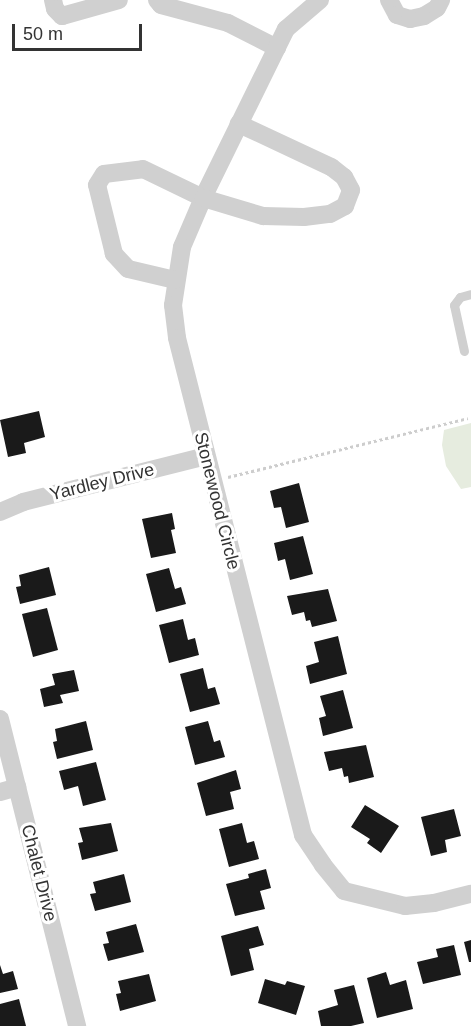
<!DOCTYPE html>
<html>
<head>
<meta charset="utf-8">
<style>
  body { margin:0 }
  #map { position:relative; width:471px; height:1026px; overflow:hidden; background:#fff; font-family:Helvetica,sans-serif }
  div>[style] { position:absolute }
  .green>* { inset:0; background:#e6ecdf }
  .building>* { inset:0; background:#1a1a1a }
  .path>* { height:3px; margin-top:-1.5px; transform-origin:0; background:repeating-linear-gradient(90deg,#cdcdcd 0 3px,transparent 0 6px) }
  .service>* { height:9px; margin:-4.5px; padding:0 4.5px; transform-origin:4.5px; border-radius:4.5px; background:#d0d0d0 }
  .minor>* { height:18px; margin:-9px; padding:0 9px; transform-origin:9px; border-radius:9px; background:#d0d0d0 }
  span { translate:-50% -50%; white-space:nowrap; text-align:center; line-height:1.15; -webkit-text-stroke:6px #fff; paint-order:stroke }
  .street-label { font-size:18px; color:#333 }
  .scale { position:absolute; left:12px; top:24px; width:130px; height:27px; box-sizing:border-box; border:3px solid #333; border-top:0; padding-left:8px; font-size:18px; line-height:21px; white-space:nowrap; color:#333; -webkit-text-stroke:4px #fff; paint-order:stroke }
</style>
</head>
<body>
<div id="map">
  <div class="green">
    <div style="clip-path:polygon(471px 423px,471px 487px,461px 489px,446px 466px,442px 445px,444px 430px)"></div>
  </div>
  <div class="building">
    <div style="clip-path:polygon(39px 411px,45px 437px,24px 443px,26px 453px,8px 457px,0 420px)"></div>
    <div style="clip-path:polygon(299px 483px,309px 522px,286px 528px,281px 507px,274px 508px,270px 491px)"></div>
    <div style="clip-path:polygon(172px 513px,175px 529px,171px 530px,176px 553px,151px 558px,142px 519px)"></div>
    <div style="clip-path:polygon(303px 536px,313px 574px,290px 580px,285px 559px,278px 561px,274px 543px)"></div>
    <div style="clip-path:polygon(49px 567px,56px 595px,20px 604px,16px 587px,21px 586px,19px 575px)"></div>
    <div style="clip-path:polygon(169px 568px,175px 589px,181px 587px,186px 604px,156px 612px,146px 574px)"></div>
    <div style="clip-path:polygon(328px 589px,337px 621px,312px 627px,310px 620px,306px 621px,304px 612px,292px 615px,287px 596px)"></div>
    <div style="clip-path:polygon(47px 608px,58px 650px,33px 657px,22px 614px)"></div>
    <div style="clip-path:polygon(183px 619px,188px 640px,195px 638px,199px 655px,169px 663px,159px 625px)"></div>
    <div style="clip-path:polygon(338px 636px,347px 674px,310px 684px,306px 666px,319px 662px,314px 642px)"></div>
    <div style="clip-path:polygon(203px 668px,208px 689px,215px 687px,220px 704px,190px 712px,180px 674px)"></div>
    <div style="clip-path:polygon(74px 670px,79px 691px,60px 695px,63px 703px,44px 707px,40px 689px,55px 685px,52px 674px)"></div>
    <div style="clip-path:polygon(343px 690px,353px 728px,323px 736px,319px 718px,326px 716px,320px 696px)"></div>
    <div style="clip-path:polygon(86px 721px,93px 750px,57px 759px,53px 742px,57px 741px,55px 729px)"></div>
    <div style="clip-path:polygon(208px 721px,214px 742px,220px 740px,225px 757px,195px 765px,185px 727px)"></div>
    <div style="clip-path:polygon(366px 745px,374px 777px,349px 783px,348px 776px,344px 777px,342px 768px,329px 771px,324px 752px)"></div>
    <div style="clip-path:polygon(96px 762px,106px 800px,83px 806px,78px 786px,64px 790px,59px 771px)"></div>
    <div style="clip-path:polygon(236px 770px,241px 789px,230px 792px,234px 809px,206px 816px,197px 783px)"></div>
    <div style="clip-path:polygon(365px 805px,399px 826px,381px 853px,367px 843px,370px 839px,351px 827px)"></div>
    <div style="clip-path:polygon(454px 809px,461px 836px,445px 840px,447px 852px,431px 856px,421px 817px)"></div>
    <div style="clip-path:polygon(111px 823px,118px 851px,82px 860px,78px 843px,83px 842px,79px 828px)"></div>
    <div style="clip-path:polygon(242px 823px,247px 843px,254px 841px,259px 859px,229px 867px,219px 829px)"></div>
    <div style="clip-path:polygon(266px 869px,271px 888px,260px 891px,265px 909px,235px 916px,226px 884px,249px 878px,248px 874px)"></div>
    <div style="clip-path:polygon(124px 874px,131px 902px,95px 911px,90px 894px,96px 893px,93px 882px)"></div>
    <div style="clip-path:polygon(136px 924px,144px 952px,108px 961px,103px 944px,109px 943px,106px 932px)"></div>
    <div style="clip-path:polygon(258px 926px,264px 945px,249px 949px,254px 970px,231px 976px,221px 936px)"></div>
    <div style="clip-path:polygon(471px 940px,471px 962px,469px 962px,464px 942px)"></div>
    <div style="clip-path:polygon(454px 945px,461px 975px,423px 984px,417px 962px,438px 957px,436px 949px)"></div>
    <div style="clip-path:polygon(0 965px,3px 974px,13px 971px,18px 989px,0 993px)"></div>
    <div style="clip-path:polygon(386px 972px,390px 985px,406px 980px,413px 1009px,377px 1018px,367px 978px)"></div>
    <div style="clip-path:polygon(149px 974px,156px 1001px,120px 1011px,116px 994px,121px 993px,118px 981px)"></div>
    <div style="clip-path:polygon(265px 979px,285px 985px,287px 981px,305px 986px,296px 1015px,258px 1003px)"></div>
    <div style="clip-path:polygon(354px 985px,364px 1023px,351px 1026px,321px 1026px,318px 1011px,338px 1005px,334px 990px)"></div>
    <div style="clip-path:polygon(19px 999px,26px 1026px,0 1026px,0 1004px)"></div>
  </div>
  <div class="path">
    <div style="left:228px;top:477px;width:247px;rotate:-13.8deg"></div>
  </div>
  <div class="service">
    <div style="left:464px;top:351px;width:47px;rotate:-102.3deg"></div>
    <div style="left:454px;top:305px;width:10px;rotate:-53deg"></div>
    <div style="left:460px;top:297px;width:11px;rotate:-15deg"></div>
  </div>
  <div class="minor">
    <div style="left:53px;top:0;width:9px;rotate:77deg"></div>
    <div style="left:55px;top:9px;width:10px;rotate:45deg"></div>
    <div style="left:62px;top:16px;width:59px;rotate:-15.7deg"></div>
    <div style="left:157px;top:0;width:6px;rotate:51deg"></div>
    <div style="left:161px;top:5px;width:69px;rotate:15deg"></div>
    <div style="left:228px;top:23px;width:55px;rotate:27deg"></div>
    <div style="left:320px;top:0;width:45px;rotate:139.5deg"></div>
    <div style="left:286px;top:29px;width:188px;rotate:116.2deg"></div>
    <div style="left:203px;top:198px;width:53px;rotate:113.2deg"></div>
    <div style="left:182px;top:247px;width:59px;rotate:98.8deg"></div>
    <div style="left:173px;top:305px;width:33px;rotate:83deg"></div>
    <div style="left:177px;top:338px;width:513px;rotate:75.77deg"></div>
    <div style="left:303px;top:835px;width:36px;rotate:56deg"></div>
    <div style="left:323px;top:865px;width:33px;rotate:51deg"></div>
    <div style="left:344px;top:891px;width:63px;rotate:13.8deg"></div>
    <div style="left:405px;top:906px;width:29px;rotate:-6deg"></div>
    <div style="left:434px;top:903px;width:38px;rotate:-14deg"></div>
    <div style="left:389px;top:0;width:17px;rotate:62deg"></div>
    <div style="left:397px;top:15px;width:14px;rotate:17deg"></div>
    <div style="left:410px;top:19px;width:14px;rotate:-12deg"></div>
    <div style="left:424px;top:16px;width:15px;rotate:-32deg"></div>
    <div style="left:437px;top:8px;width:9px;rotate:-63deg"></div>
    <div style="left:175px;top:280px;width:48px;rotate:-166.8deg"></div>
    <div style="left:128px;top:269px;width:21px;rotate:-133deg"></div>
    <div style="left:114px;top:254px;width:71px;rotate:-103.8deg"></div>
    <div style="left:97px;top:185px;width:13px;rotate:-58deg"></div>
    <div style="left:104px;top:174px;width:39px;rotate:-7deg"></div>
    <div style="left:143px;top:169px;width:67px;rotate:25.8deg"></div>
    <div style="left:203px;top:198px;width:63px;rotate:16.7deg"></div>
    <div style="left:263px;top:216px;width:41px;rotate:1.4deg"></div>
    <div style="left:304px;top:217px;width:26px;rotate:-7deg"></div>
    <div style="left:330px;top:214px;width:17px;rotate:-28deg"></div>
    <div style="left:345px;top:206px;width:17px;rotate:-69deg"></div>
    <div style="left:351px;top:190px;width:15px;rotate:-118deg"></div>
    <div style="left:344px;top:177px;width:16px;rotate:-142deg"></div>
    <div style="left:331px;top:167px;width:102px;rotate:-154.9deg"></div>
    <div style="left:0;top:512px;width:25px;rotate:-23deg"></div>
    <div style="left:23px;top:502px;width:189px;rotate:-14.1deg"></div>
    <div style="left:0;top:719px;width:317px;rotate:75.9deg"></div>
    <div style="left:0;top:792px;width:18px;rotate:-16deg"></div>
  </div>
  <div class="street-label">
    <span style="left:102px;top:482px;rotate:-14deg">Yardley Drive</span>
    <span style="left:217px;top:501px;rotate:76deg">Stonewood Circle</span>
    <span style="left:39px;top:873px;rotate:76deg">Chalet Drive</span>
  </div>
  <div class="scale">50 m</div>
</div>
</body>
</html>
